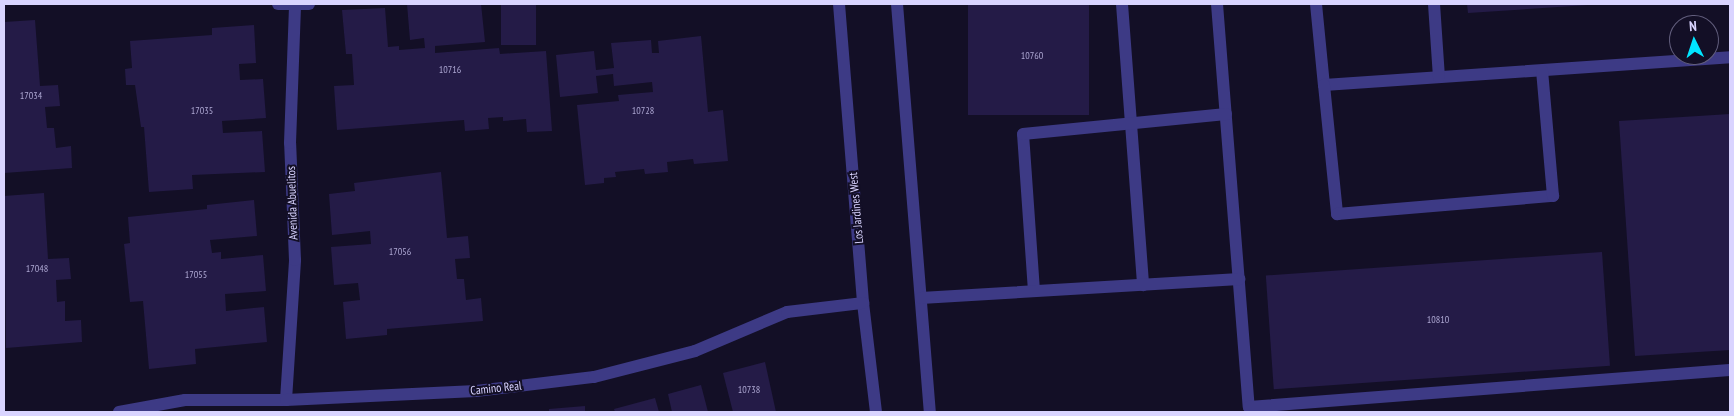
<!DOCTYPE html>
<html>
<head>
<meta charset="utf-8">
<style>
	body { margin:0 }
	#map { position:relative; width:1734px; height:416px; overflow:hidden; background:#130f26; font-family:"PT Sans Narrow",sans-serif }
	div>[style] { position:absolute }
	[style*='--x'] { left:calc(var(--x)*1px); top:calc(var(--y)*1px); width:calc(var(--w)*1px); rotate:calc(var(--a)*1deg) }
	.building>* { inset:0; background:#241b47; transform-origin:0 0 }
	.minor>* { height:12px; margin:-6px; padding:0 6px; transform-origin:6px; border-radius:6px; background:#3d3a85 }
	span { translate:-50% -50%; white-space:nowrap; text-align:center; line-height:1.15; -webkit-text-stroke:4px #130f26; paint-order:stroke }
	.number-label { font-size:10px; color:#aca6d1 }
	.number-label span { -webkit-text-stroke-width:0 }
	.street-label { font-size:12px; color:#d9d4ff }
	.frame { position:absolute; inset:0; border:5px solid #d9d4ff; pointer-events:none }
	.north { position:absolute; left:1669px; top:15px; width:50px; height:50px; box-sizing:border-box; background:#130f26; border:1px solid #625e7d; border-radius:50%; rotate:356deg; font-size:14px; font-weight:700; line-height:20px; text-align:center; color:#d9d4ff }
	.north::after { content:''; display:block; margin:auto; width:18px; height:22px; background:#00e5ff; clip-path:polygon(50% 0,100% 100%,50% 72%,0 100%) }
</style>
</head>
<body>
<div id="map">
	<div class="building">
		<i style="clip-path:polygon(407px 4px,481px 4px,485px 42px,435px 46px,435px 53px,499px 48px,500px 54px,546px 51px,552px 131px,527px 132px,526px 119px,503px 121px,503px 117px,488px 118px,489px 129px,465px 131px,464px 120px,337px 130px,334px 86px,354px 85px,352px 54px,346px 54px,342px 10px,385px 8px,388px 47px,399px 46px,399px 50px,425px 48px,424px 38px,410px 40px)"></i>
		<i style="left:501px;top:4px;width:35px;height:41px"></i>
		<i style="left:968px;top:4px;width:121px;height:111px"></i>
		<i style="clip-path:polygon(1467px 4px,1588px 4px,1588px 5px,1468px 13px)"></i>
		<i style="clip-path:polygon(35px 20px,40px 86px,58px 85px,60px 106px,45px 107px,47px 128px,54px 128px,56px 148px,71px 146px,72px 168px,4px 173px,4px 22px)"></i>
		<i style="clip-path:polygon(254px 25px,256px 63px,239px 64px,240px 80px,263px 79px,266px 118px,222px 121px,223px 133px,262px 131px,265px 172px,192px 175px,193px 189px,149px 192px,144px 127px,141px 127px,135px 85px,126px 85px,125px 69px,132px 68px,130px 41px,212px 35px,212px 28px)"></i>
		<i style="clip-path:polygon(701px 36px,708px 112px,723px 110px,728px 161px,694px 164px,693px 159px,667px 162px,668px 172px,645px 174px,644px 169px,615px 172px,616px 177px,604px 178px,604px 183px,585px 185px,577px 105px,619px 101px,618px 95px,653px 92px,652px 82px,614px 86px,613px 74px,596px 76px,598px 93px,560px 97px,556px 55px,594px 51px,596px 70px,614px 68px,611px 43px,651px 40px,652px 53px,659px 53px,658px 41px)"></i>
		<i style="clip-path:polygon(1730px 114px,1730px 350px,1635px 356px,1619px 121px)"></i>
		<i style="clip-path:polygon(441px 172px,447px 238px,468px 236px,470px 258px,455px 259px,457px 279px,464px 279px,466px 300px,481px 298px,483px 321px,387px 329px,387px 335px,346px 339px,343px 302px,360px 300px,358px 283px,334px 285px,331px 247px,371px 244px,370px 231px,332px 235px,329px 194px,355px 191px,354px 183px)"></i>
		<i style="clip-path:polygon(44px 193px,48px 259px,69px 258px,71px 279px,56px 280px,57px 302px,65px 301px,65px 321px,81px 320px,82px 342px,6px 348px,4px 196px)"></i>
		<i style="clip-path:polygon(254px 200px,257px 236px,210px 240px,212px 253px,221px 252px,221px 259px,263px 255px,266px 291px,225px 294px,226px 311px,264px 307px,267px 342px,195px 349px,196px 364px,149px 369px,143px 301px,130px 302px,124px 244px,130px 243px,128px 217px,207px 209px,207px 205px)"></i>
		<i style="left:1602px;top:252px;width:114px;height:337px;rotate:86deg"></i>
		<i style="clip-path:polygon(765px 362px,776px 412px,733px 412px,723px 373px)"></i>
		<i style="clip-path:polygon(701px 385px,708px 412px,672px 412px,668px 394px)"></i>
		<i style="clip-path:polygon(655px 398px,659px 412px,615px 412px,614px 409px)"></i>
		<i style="clip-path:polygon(585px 406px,585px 412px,549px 412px,549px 409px)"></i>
	</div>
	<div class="minor">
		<i style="--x:278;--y:4;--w:31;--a:0"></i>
		<i style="--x:839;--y:4;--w:300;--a:85.4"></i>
		<i style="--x:863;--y:303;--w:110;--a:83.2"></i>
		<i style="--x:897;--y:4;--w:409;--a:85.4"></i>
		<i style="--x:1122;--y:4;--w:282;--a:85.7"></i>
		<i style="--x:1217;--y:4;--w:404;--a:85.5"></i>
		<i style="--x:1249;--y:407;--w:482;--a:-4.4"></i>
		<i style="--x:1316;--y:4;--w:81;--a:84.4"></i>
		<i style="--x:1324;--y:85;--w:407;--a:-3.9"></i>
		<i style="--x:1434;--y:4;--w:73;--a:86.1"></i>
		<i style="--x:1324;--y:85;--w:130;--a:84.2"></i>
		<i style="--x:1337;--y:214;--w:217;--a:-4.8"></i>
		<i style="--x:1553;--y:196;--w:126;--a:-95"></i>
		<i style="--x:1034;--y:291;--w:157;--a:-94"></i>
		<i style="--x:1023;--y:134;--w:204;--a:-5.6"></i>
		<i style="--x:921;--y:298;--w:319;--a:-3.4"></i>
		<i style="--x:286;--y:400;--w:140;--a:-86.3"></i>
		<i style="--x:295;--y:260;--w:117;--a:-92.4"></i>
		<i style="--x:290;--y:143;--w:138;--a:-87.9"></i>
		<i style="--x:119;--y:412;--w:67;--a:-10.3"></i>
		<i style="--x:185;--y:400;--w:101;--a:0"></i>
		<i style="--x:286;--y:400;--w:190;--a:-2.7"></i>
		<i style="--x:476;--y:391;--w:119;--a:-6.8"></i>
		<i style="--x:594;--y:377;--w:104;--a:-14.4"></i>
		<i style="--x:695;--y:351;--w:100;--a:-23"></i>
		<i style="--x:787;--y:312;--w:77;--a:-6.8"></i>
	</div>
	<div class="number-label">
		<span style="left:1032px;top:56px">10760</span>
		<span style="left:450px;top:70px">10716</span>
		<span style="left:31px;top:96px">17034</span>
		<span style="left:202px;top:111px">17035</span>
		<span style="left:643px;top:111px">10728</span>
		<span style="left:400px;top:252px">17056</span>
		<span style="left:37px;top:269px">17048</span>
		<span style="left:196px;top:275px">17055</span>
		<span style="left:1438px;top:320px">10810</span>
		<span style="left:749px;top:390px">10738</span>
	</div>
	<div class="street-label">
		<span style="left:292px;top:203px;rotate:-92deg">Avenida Abuelitos</span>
		<span style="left:856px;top:208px;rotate:-95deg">Los Jardines West</span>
		<span style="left:496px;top:388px;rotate:-6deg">Camino Real</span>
	</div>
	<div class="frame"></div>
	<div class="north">N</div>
</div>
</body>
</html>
